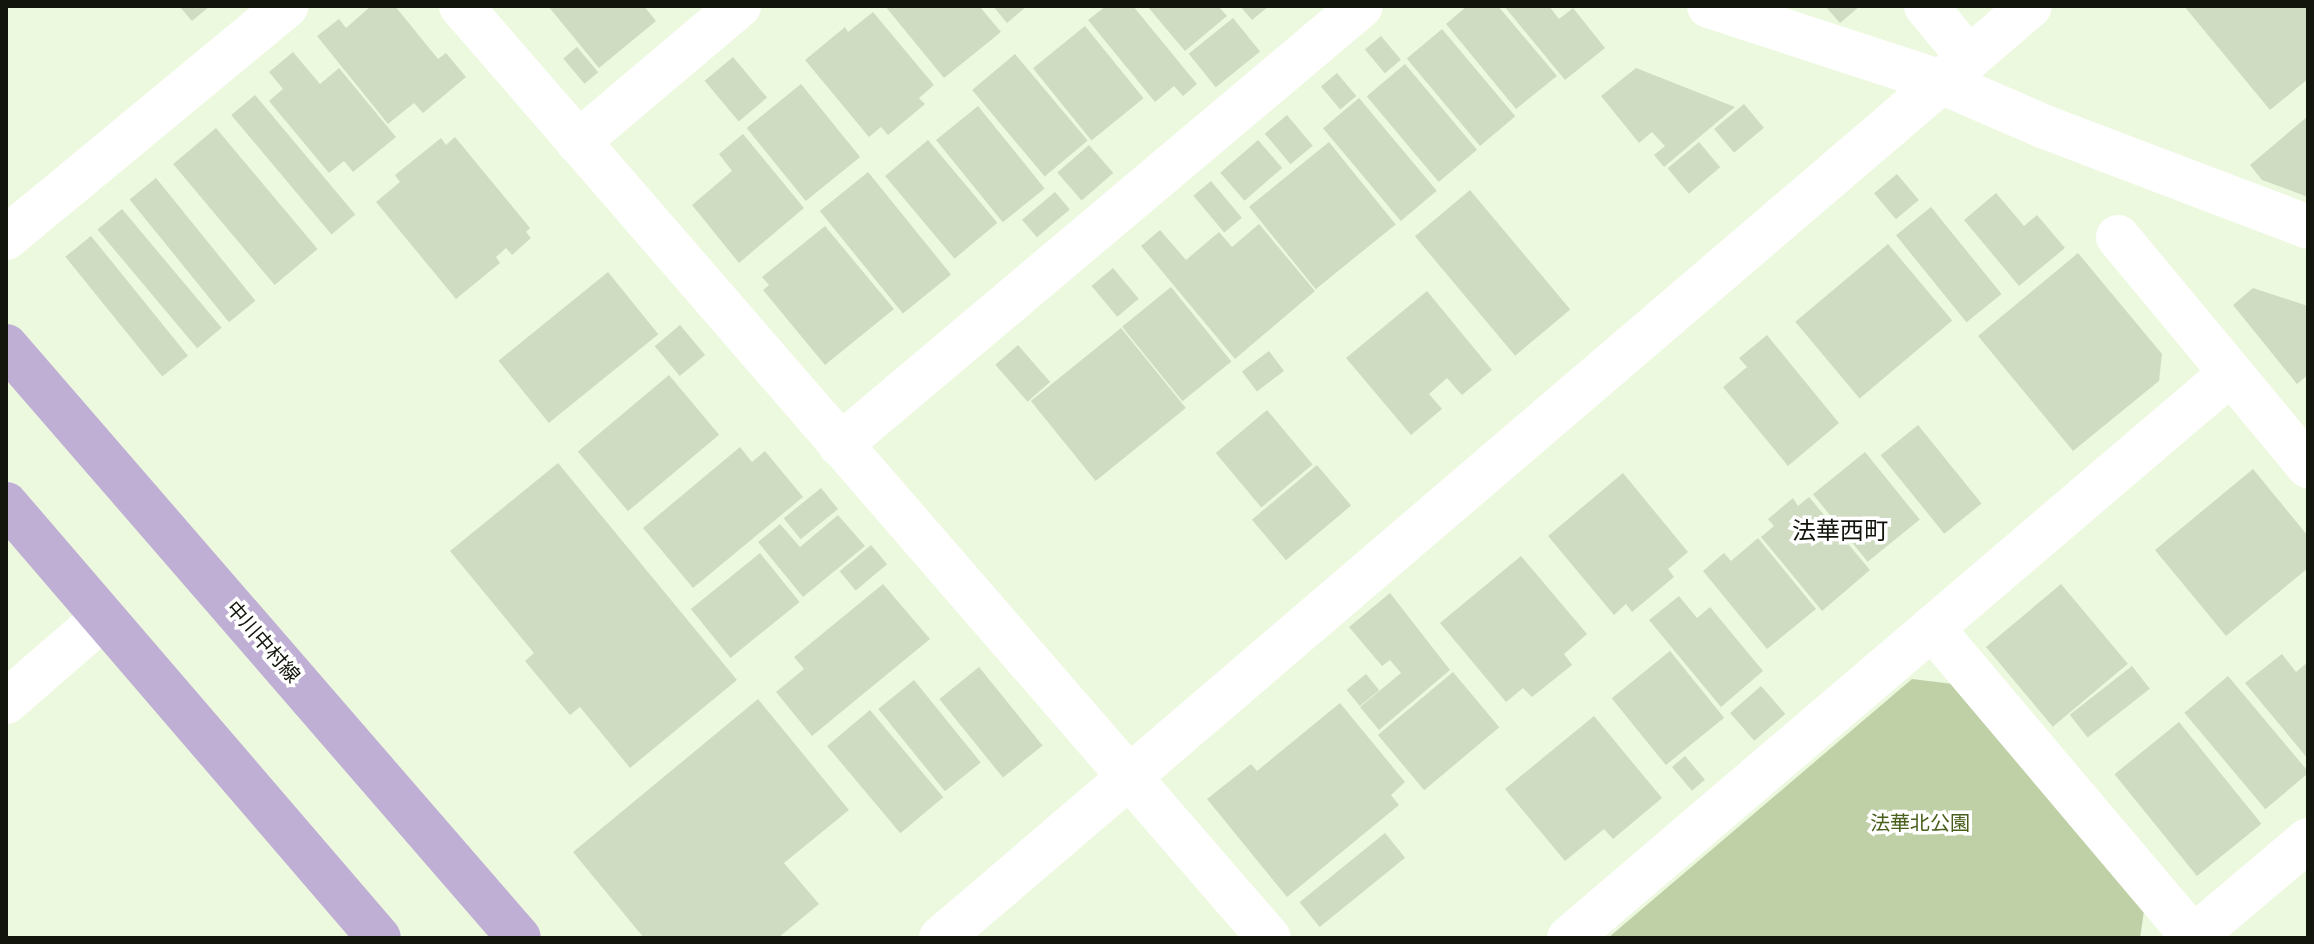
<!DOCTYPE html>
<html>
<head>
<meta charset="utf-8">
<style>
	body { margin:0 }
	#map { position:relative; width:2314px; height:944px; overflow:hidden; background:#edf9de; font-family:"Nunito Sans","Noto Sans JP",sans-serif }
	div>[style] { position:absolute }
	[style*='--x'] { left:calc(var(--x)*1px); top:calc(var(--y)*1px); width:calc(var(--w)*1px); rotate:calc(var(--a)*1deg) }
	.green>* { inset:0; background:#bfd0a7 }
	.building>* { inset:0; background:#d0dcc1; transform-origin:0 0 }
	.minor>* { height:44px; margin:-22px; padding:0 22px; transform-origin:22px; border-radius:22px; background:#fff }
	.major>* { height:44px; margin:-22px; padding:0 22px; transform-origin:22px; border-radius:22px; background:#bfafd4 }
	span { translate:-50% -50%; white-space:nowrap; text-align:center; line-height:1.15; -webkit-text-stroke:7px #fff; paint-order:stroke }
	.street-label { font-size:20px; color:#11150c }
	.park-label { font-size:20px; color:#485f1a }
	.quarter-label { font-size:24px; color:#11150c }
	.frame { position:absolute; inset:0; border:8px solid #11150c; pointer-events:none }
</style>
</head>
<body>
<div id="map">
	<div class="green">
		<i style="clip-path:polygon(1912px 679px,1953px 684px,2144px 911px,2140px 938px,1608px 938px)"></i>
	</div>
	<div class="building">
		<i style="clip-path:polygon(179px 6px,210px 6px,192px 21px)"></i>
		<i style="clip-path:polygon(371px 6px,395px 6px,438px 59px,446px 53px,466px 77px,423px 113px,414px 103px,388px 124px,317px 36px,339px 19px,346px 28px)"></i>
		<i style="clip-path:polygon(548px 6px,644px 6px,656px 21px,599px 68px)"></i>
		<i style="clip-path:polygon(885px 6px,979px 6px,1001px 32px,944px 78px)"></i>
		<i style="clip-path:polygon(993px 6px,1027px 6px,1007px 23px)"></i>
		<i style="clip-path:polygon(1106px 6px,1133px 6px,1197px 84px,1183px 96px,1174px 86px,1155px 102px,1088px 20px)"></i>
		<i style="clip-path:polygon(1147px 6px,1218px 6px,1227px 16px,1185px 51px)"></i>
		<i style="clip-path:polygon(1240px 6px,1269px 6px,1252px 20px)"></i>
		<i style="clip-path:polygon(1467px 6px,1498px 6px,1557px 76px,1516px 109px,1446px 24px)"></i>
		<i style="clip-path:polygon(1504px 6px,1549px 6px,1559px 19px,1573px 8px,1605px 48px,1565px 80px)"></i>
		<i style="clip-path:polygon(1825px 6px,1860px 6px,1840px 23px)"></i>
		<i style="clip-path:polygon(2184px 6px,2308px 6px,2308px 79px,2270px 110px)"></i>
		<i style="clip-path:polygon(873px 12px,934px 85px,919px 98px,925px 104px,888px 135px,881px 127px,869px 137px,805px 60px,845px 27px,848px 32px)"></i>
		<i style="left:1233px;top:18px;width:43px;height:57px;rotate:51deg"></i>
		<i style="left:1085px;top:26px;width:93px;height:67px;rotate:51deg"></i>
		<i style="left:1442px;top:29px;width:114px;height:46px;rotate:50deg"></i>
		<i style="left:1381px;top:36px;width:31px;height:21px;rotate:50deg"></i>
		<i style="left:577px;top:47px;width:33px;height:18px;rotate:50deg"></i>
		<i style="clip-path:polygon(293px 52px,320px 84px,339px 68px,396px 137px,353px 172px,344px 161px,329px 173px,269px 101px,283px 89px,269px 72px)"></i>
		<i style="left:1015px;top:54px;width:113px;height:56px;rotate:50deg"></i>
		<i style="left:733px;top:57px;width:53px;height:37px;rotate:50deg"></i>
		<i style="left:1405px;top:64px;width:112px;height:50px;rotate:50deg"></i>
		<i style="clip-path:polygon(1636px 68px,1735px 107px,1664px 167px,1654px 155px,1665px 146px,1652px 132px,1639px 143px,1601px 96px)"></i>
		<i style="left:1337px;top:73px;width:30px;height:21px;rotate:50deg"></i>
		<i style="left:801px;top:84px;width:94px;height:70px;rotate:51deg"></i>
		<i style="left:255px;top:95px;width:156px;height:31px;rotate:50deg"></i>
		<i style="left:1359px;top:98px;width:121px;height:47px;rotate:50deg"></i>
		<i style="left:1744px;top:104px;width:31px;height:39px;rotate:50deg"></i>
		<i style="left:978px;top:106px;width:106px;height:54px;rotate:51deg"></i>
		<i style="left:1287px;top:115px;width:40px;height:29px;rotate:50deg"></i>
		<i style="clip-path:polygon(2308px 116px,2308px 197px,2262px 180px,2250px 165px)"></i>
		<i style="left:216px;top:128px;width:158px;height:56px;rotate:50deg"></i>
		<i style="clip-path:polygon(743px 134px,804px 208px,739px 263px,692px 205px,732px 171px,719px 154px)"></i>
		<i style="clip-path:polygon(455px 137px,530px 228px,526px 232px,531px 238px,512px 255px,506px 248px,496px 257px,500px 263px,456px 299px,376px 202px,400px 182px,395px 175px,441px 138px,446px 145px)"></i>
		<i style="left:928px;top:140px;width:108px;height:56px;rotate:50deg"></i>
		<i style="left:1258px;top:140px;width:37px;height:50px;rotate:49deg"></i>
		<i style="left:1329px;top:142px;width:106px;height:103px;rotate:51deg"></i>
		<i style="left:1699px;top:142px;width:33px;height:41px;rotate:50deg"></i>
		<i style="left:1089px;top:145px;width:37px;height:42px;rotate:49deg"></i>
		<i style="left:868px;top:172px;width:132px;height:62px;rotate:51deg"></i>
		<i style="left:1897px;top:174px;width:34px;height:30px;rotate:50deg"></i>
		<i style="left:156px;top:178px;width:158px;height:34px;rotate:51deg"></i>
		<i style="left:1211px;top:181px;width:48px;height:23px;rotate:50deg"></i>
		<i style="left:1470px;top:190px;width:156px;height:72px;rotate:50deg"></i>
		<i style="left:1055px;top:192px;width:23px;height:43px;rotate:50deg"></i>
		<i style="clip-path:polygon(1996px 193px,2024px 226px,2037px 215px,2065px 248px,2019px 286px,1964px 220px)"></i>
		<i style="left:1931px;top:207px;width:112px;height:45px;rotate:51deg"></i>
		<i style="left:122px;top:209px;width:155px;height:32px;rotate:50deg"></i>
		<i style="clip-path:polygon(1259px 224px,1315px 291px,1235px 359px,1141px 246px,1160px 230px,1186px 260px,1219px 232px,1232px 247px)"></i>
		<i style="clip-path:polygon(825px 226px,894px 309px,825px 365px,763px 290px,769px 285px,762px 277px)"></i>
		<i style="left:91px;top:236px;width:154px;height:33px;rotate:51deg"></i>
		<i style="left:1888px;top:244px;width:100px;height:121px;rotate:50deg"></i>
		<i style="clip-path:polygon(2078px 253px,2162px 354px,2159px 381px,2073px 451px,1978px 336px)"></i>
		<i style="left:1113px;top:268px;width:40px;height:28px;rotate:50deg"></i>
		<i style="left:608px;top:272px;width:80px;height:141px;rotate:51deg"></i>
		<i style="left:1171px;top:287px;width:96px;height:63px;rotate:51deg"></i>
		<i style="clip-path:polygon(2253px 288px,2308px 306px,2308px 375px,2297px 384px,2233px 305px)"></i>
		<i style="clip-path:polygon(1427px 291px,1492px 370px,1462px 395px,1447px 378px,1429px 394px,1442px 409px,1411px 435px,1346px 358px)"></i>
		<i style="left:680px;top:325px;width:39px;height:33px;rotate:50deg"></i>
		<i style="left:1121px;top:328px;width:103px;height:116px;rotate:51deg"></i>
		<i style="clip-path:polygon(1767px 335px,1839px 423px,1788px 466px,1723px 387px,1747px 367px,1739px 358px)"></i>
		<i style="left:1018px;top:345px;width:49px;height:30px;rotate:49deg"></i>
		<i style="left:1269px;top:351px;width:25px;height:34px;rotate:53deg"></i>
		<i style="left:669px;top:375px;width:78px;height:119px;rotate:50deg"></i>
		<i style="left:1267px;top:410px;width:71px;height:67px;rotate:50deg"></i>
		<i style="left:1918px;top:425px;width:101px;height:48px;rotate:51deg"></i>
		<i style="clip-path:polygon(740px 447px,752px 462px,765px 451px,803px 497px,693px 588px,643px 528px)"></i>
		<i style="left:1865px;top:452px;width:87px;height:67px;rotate:51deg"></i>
		<i style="clip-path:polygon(558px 463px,737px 680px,630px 768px,580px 707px,570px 715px,525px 661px,534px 653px,450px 551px)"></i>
		<i style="left:1317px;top:465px;width:53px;height:85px;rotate:50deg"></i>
		<i style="clip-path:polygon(2253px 469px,2308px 536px,2308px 568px,2226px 636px,2155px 550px)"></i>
		<i style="clip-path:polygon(1623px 473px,1688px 552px,1668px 569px,1674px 577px,1632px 612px,1626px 604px,1614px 615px,1548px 536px)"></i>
		<i style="left:821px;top:488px;width:27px;height:48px;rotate:51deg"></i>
		<i style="clip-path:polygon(1809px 497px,1870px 570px,1822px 611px,1761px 537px,1774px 526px,1768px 519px,1793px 498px,1798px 506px)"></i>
		<i style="clip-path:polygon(838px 515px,865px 546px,803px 597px,758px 542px,780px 524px,800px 547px)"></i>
		<i style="clip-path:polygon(1758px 538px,1816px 609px,1767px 649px,1703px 571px,1724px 553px,1731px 561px)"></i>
		<i style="left:871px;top:545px;width:25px;height:41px;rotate:50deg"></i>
		<i style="left:760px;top:553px;width:63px;height:89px;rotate:51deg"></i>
		<i style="clip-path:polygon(1521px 556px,1587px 634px,1564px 654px,1572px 665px,1532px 697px,1523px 688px,1506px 702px,1440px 623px)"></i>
		<i style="clip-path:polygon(883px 584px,930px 639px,812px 736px,776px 692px,804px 669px,794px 657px)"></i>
		<i style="left:2061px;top:584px;width:104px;height:98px;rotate:50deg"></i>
		<i style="clip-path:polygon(1390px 593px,1450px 670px,1379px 730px,1360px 707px,1401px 673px,1390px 660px,1382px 666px,1349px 627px)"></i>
		<i style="clip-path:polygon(1679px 596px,1697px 618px,1710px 607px,1763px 671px,1721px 707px,1649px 620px)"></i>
		<i style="left:1670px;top:651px;width:86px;height:75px;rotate:51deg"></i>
		<i style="clip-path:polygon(2282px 654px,2296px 672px,2308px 662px,2308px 759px,2245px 683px)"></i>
		<i style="left:2132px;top:666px;width:29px;height:79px;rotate:52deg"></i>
		<i style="left:979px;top:667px;width:101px;height:51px;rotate:51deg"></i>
		<i style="left:1453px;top:672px;width:72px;height:98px;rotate:50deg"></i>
		<i style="left:1366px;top:674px;width:21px;height:25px;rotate:51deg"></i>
		<i style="left:2228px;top:676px;width:126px;height:57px;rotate:50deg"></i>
		<i style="left:914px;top:680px;width:106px;height:46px;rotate:51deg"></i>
		<i style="left:1761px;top:686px;width:37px;height:41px;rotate:49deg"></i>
		<i style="clip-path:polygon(758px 699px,849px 810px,784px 863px,819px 904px,778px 938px,644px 938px,573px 852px)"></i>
		<i style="clip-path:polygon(1340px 703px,1405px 782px,1391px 795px,1399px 805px,1287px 897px,1207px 799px,1251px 764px,1257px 771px)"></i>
		<i style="left:870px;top:710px;width:114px;height:56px;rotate:50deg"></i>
		<i style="clip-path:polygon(1594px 716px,1662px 798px,1613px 839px,1604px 829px,1565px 861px,1505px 789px)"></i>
		<i style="left:2179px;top:722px;width:131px;height:83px;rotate:51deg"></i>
		<i style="left:1685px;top:756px;width:31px;height:17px;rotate:50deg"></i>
		<i style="left:1385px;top:833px;width:32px;height:110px;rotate:51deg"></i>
	</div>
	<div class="minor">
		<i style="--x:461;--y:6;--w:1233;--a:49.08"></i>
		<i style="--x:1709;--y:6;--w:242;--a:18.1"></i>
		<i style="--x:1939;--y:81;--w:116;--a:23.5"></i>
		<i style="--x:2045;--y:127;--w:281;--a:20.8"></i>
		<i style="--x:1926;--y:6;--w:66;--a:50.5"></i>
		<i style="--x:578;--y:142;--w:211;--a:-40.2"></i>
		<i style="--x:2118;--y:237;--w:298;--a:50.3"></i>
		<i style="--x:6;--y:238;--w:364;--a:-39.6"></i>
		<i style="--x:840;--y:445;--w:681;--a:-40.12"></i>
		<i style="--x:1932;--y:628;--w:404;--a:49.8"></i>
		<i style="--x:6;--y:702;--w:128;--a:-40.9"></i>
		<i style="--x:941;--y:938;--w:1433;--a:-40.56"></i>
		<i style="--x:1569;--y:938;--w:870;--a:-40.48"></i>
		<i style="--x:2192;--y:938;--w:152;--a:-40.2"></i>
	</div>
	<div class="major">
		<i style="--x:6;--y:346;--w:783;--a:49.09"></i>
		<i style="--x:6;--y:504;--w:572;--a:49.32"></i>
	</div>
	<div class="street-label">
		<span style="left:263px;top:642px;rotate:49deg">中川中村線</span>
	</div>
	<div class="park-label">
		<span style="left:1920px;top:823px">法華北公園</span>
	</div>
	<div class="quarter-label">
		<span style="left:1840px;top:532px">法華西町</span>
	</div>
	<div class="frame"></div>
</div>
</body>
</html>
